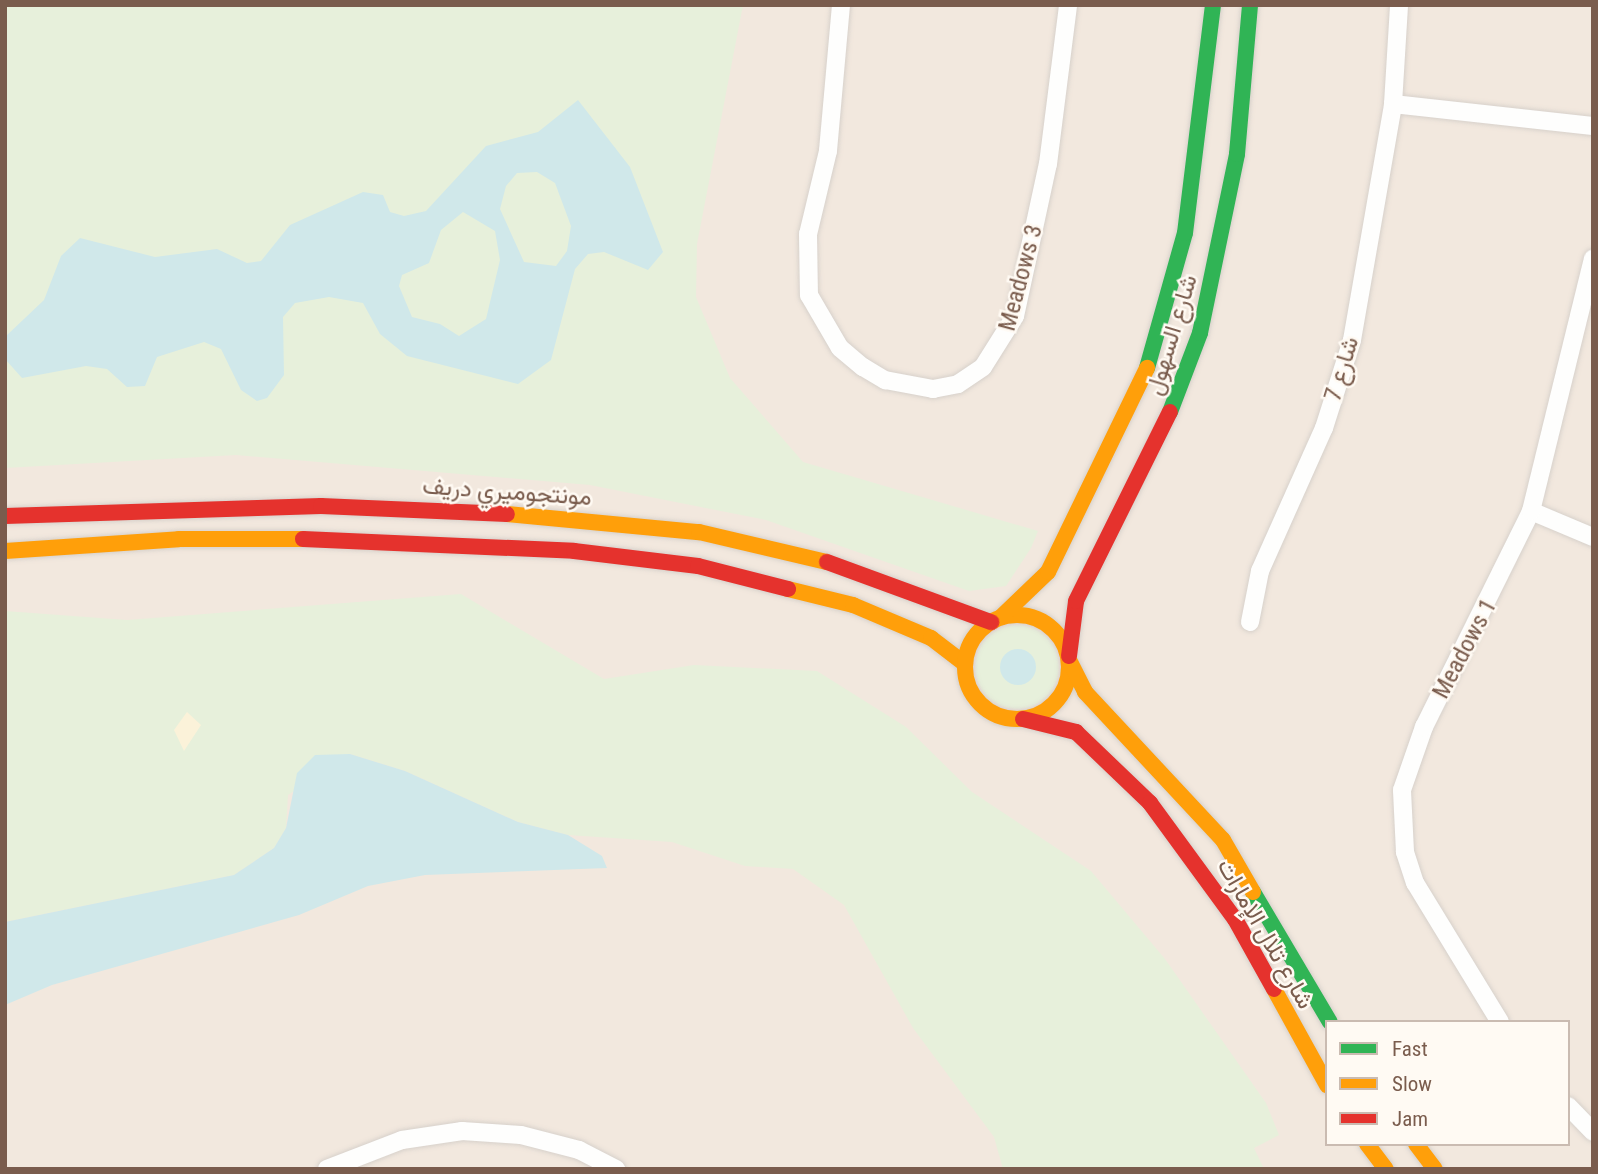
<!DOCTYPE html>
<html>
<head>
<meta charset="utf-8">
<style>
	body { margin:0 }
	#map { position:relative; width:1598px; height:1174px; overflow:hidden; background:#f9f5f0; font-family:"Roboto Condensed",Vazirmatn,sans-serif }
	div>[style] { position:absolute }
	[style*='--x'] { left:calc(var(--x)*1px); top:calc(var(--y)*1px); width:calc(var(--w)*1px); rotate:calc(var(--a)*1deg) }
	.residential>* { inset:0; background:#f2e8de }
	.green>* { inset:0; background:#e7f0db }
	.round { border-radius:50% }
	.sand>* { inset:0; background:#fbf2d9 }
	.water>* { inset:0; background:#d0e8ea }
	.roads { filter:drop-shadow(0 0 2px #d7d1cb) drop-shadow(0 0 2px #d7d1cb) }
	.street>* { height:18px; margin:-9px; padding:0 9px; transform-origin:9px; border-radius:9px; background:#fefefd }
	.fast>* { height:16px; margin:-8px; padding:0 8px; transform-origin:8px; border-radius:8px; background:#30b455 }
	.slow>* { height:16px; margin:-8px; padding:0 8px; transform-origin:8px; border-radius:8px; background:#ff9f0a }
	.slow>.ring { margin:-8px; padding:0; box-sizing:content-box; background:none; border:16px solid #ff9f0a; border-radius:50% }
	.jam>* { height:16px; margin:-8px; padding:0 8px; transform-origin:8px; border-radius:8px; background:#e5322d }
	span { translate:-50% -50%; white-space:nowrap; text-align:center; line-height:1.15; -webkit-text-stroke:5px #fffaf3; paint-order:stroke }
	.street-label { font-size:24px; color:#7a5c4d }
	.frame { position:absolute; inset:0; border:7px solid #7a5c4d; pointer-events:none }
	.legend { position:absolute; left:1325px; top:1020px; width:245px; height:126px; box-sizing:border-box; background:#fffaf3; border:2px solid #cabbb1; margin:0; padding:9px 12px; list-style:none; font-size:21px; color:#7a5c4d }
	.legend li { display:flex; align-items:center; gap:14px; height:35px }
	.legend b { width:35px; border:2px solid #cabbb1 }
</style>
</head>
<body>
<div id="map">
	<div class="residential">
		<i style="clip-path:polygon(evenodd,5px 5px,1593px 5px,1593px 1169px,5px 1169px,5px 5px,1327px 1022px,1568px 1022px,1568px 1144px,1327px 1144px,1327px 1022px)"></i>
	</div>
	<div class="green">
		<i style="clip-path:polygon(5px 5px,743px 5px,697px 244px,696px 297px,730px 378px,803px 462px,1038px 531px,1031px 548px,1006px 586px,969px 591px,766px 520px,590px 485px,236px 455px,5px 468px)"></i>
		<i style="clip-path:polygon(461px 594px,604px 679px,694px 665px,817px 671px,906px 727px,972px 792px,1091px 871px,1165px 959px,1266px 1103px,1279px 1135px,1254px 1148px,1264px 1169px,1003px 1169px,994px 1137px,913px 1028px,844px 905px,793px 869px,745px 866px,672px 842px,568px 835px,518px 822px,405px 771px,350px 754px,288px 795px,286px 828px,274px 848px,234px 875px,5px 922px,5px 611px,127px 620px)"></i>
		<i class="round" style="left:975px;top:625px;width:84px;height:84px"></i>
	</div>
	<div class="sand">
		<i style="clip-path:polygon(187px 712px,201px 725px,184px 751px,174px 730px)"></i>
	</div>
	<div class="water">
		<i style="clip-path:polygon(evenodd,578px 100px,630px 167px,663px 252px,648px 270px,604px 252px,588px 254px,575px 269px,551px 360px,518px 384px,407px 356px,380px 334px,363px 303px,329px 297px,295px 303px,283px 317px,284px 375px,267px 398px,257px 401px,241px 390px,221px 349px,204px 342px,157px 357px,145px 386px,127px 387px,107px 369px,86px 366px,22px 378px,5px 359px,5px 337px,44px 300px,61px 256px,80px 238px,155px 257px,217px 249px,247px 263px,261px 261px,290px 225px,363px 192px,383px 195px,390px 212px,404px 216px,426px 211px,486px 146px,538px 132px,578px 100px,537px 172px,555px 183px,571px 226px,567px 251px,556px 266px,524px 262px,500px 209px,506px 186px,517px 173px,537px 172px,578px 100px,463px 212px,495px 231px,500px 260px,486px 319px,459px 336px,440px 324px,412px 317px,399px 286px,402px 275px,429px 263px,441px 230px,463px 212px)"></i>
		<i class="round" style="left:1000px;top:649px;width:36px;height:36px"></i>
		<i style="clip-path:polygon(350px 754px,405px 771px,518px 822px,568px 835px,602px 856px,607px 868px,425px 875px,368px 886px,299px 915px,52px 985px,5px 1005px,5px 922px,234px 875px,274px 848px,286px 828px,297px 773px,315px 755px)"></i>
	</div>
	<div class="roads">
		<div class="street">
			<i style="--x:841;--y:5;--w:147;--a:95.1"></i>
			<i style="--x:828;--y:151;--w:85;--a:103.5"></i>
			<i style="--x:808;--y:234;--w:61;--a:89.1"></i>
			<i style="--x:809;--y:295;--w:61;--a:59.7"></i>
			<i style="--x:840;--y:348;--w:30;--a:40"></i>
			<i style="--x:863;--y:367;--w:26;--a:31"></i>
			<i style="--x:885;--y:380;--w:49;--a:10.6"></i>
			<i style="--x:933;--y:389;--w:25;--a:-11"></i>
			<i style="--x:958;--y:384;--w:30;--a:-34"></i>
			<i style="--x:983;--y:367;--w:60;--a:-57.9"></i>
			<i style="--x:1015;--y:316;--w:156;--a:-77.8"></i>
			<i style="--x:1048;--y:164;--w:160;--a:-82.8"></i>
			<i style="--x:1393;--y:104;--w:201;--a:6.3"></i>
			<i style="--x:1531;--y:511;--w:67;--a:22.8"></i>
			<i style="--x:1250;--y:622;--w:52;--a:-78.9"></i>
			<i style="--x:1260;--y:571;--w:157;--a:-65.9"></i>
			<i style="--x:1324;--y:428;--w:92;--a:-72.3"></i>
			<i style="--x:1352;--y:340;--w:240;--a:-80.1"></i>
			<i style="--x:1393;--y:104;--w:99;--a:-86.5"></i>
			<i style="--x:1500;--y:1022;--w:163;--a:-121.4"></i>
			<i style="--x:1415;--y:883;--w:33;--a:-108"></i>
			<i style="--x:1405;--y:852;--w:62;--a:-92.8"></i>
			<i style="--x:1402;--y:790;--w:67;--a:-70.8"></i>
			<i style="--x:1424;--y:727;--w:241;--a:-63.6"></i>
			<i style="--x:1531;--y:511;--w:260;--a:-76.2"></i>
			<i style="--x:1568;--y:1106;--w:36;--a:46"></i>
			<i style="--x:327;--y:1169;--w:80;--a:-21.1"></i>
			<i style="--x:402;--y:1140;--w:61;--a:-8.5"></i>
			<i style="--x:462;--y:1131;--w:59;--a:3.9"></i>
			<i style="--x:521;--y:1135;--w:60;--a:14.5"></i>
			<i style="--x:579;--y:1150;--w:42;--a:27.2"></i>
		</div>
		<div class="fast">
			<i style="--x:1147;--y:368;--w:140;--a:-74.3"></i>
			<i style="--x:1185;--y:233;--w:230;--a:-83"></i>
			<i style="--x:1170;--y:412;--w:85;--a:-69.2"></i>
			<i style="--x:1200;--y:333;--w:183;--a:-78.3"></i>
			<i style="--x:1237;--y:154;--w:150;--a:-85"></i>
			<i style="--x:1253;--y:892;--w:151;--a:59.4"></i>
		</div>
		<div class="slow">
			<i style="--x:507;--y:514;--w:193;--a:5.4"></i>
			<i style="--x:699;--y:532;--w:131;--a:13.2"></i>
			<i style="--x:5;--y:551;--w:174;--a:-3.9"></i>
			<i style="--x:179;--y:539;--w:124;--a:0"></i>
			<i style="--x:788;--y:589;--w:67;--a:13.8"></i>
			<i style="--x:853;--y:605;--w:85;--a:22.9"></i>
			<i style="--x:931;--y:638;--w:43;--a:37.4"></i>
			<i class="ring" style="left:965px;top:615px;width:88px;height:88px"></i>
			<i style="--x:1001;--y:617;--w:65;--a:-43.8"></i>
			<i style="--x:1048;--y:572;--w:227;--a:-64.1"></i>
			<i style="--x:1070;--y:662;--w:34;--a:63"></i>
			<i style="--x:1085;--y:692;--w:202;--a:47"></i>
			<i style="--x:1223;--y:840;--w:60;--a:60"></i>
			<i style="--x:1274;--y:989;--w:110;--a:61.1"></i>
			<i style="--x:1367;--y:1144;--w:31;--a:53"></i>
			<i style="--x:1416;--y:1144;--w:31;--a:53"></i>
		</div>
		<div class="jam">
			<i style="--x:5;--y:516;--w:316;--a:-1.8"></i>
			<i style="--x:321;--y:506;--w:186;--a:2.5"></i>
			<i style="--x:303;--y:539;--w:271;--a:2.5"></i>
			<i style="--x:574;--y:551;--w:125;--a:6.9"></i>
			<i style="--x:698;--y:566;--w:93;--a:14.3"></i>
			<i style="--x:827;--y:562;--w:175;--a:20.1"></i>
			<i style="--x:1069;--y:656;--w:55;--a:-82.7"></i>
			<i style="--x:1076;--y:601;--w:211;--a:-63.6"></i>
			<i style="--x:1023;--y:719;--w:55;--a:13.8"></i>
			<i style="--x:1076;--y:732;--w:103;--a:43.8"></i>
			<i style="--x:1150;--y:803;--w:144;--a:53.8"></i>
			<i style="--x:1235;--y:919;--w:80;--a:60.9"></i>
		</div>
	</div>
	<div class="street-label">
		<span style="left:1021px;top:278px;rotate:-75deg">Meadows 3</span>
		<span style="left:1172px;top:335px;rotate:-73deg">شارع السهول</span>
		<span style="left:1342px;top:369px;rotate:-73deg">شارع 7</span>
		<span style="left:507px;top:492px;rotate:4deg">مونتجوميري دريف</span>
		<span style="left:1465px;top:649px;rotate:-62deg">Meadows 1</span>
		<span style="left:1265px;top:934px;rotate:60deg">شارع تلال الإمارات</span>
	</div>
	<div class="frame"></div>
	<ul class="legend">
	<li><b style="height:9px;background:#30b455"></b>Fast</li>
	<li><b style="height:9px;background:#ff9f0a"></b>Slow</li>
	<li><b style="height:9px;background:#e5322d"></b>Jam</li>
	</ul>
</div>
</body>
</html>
